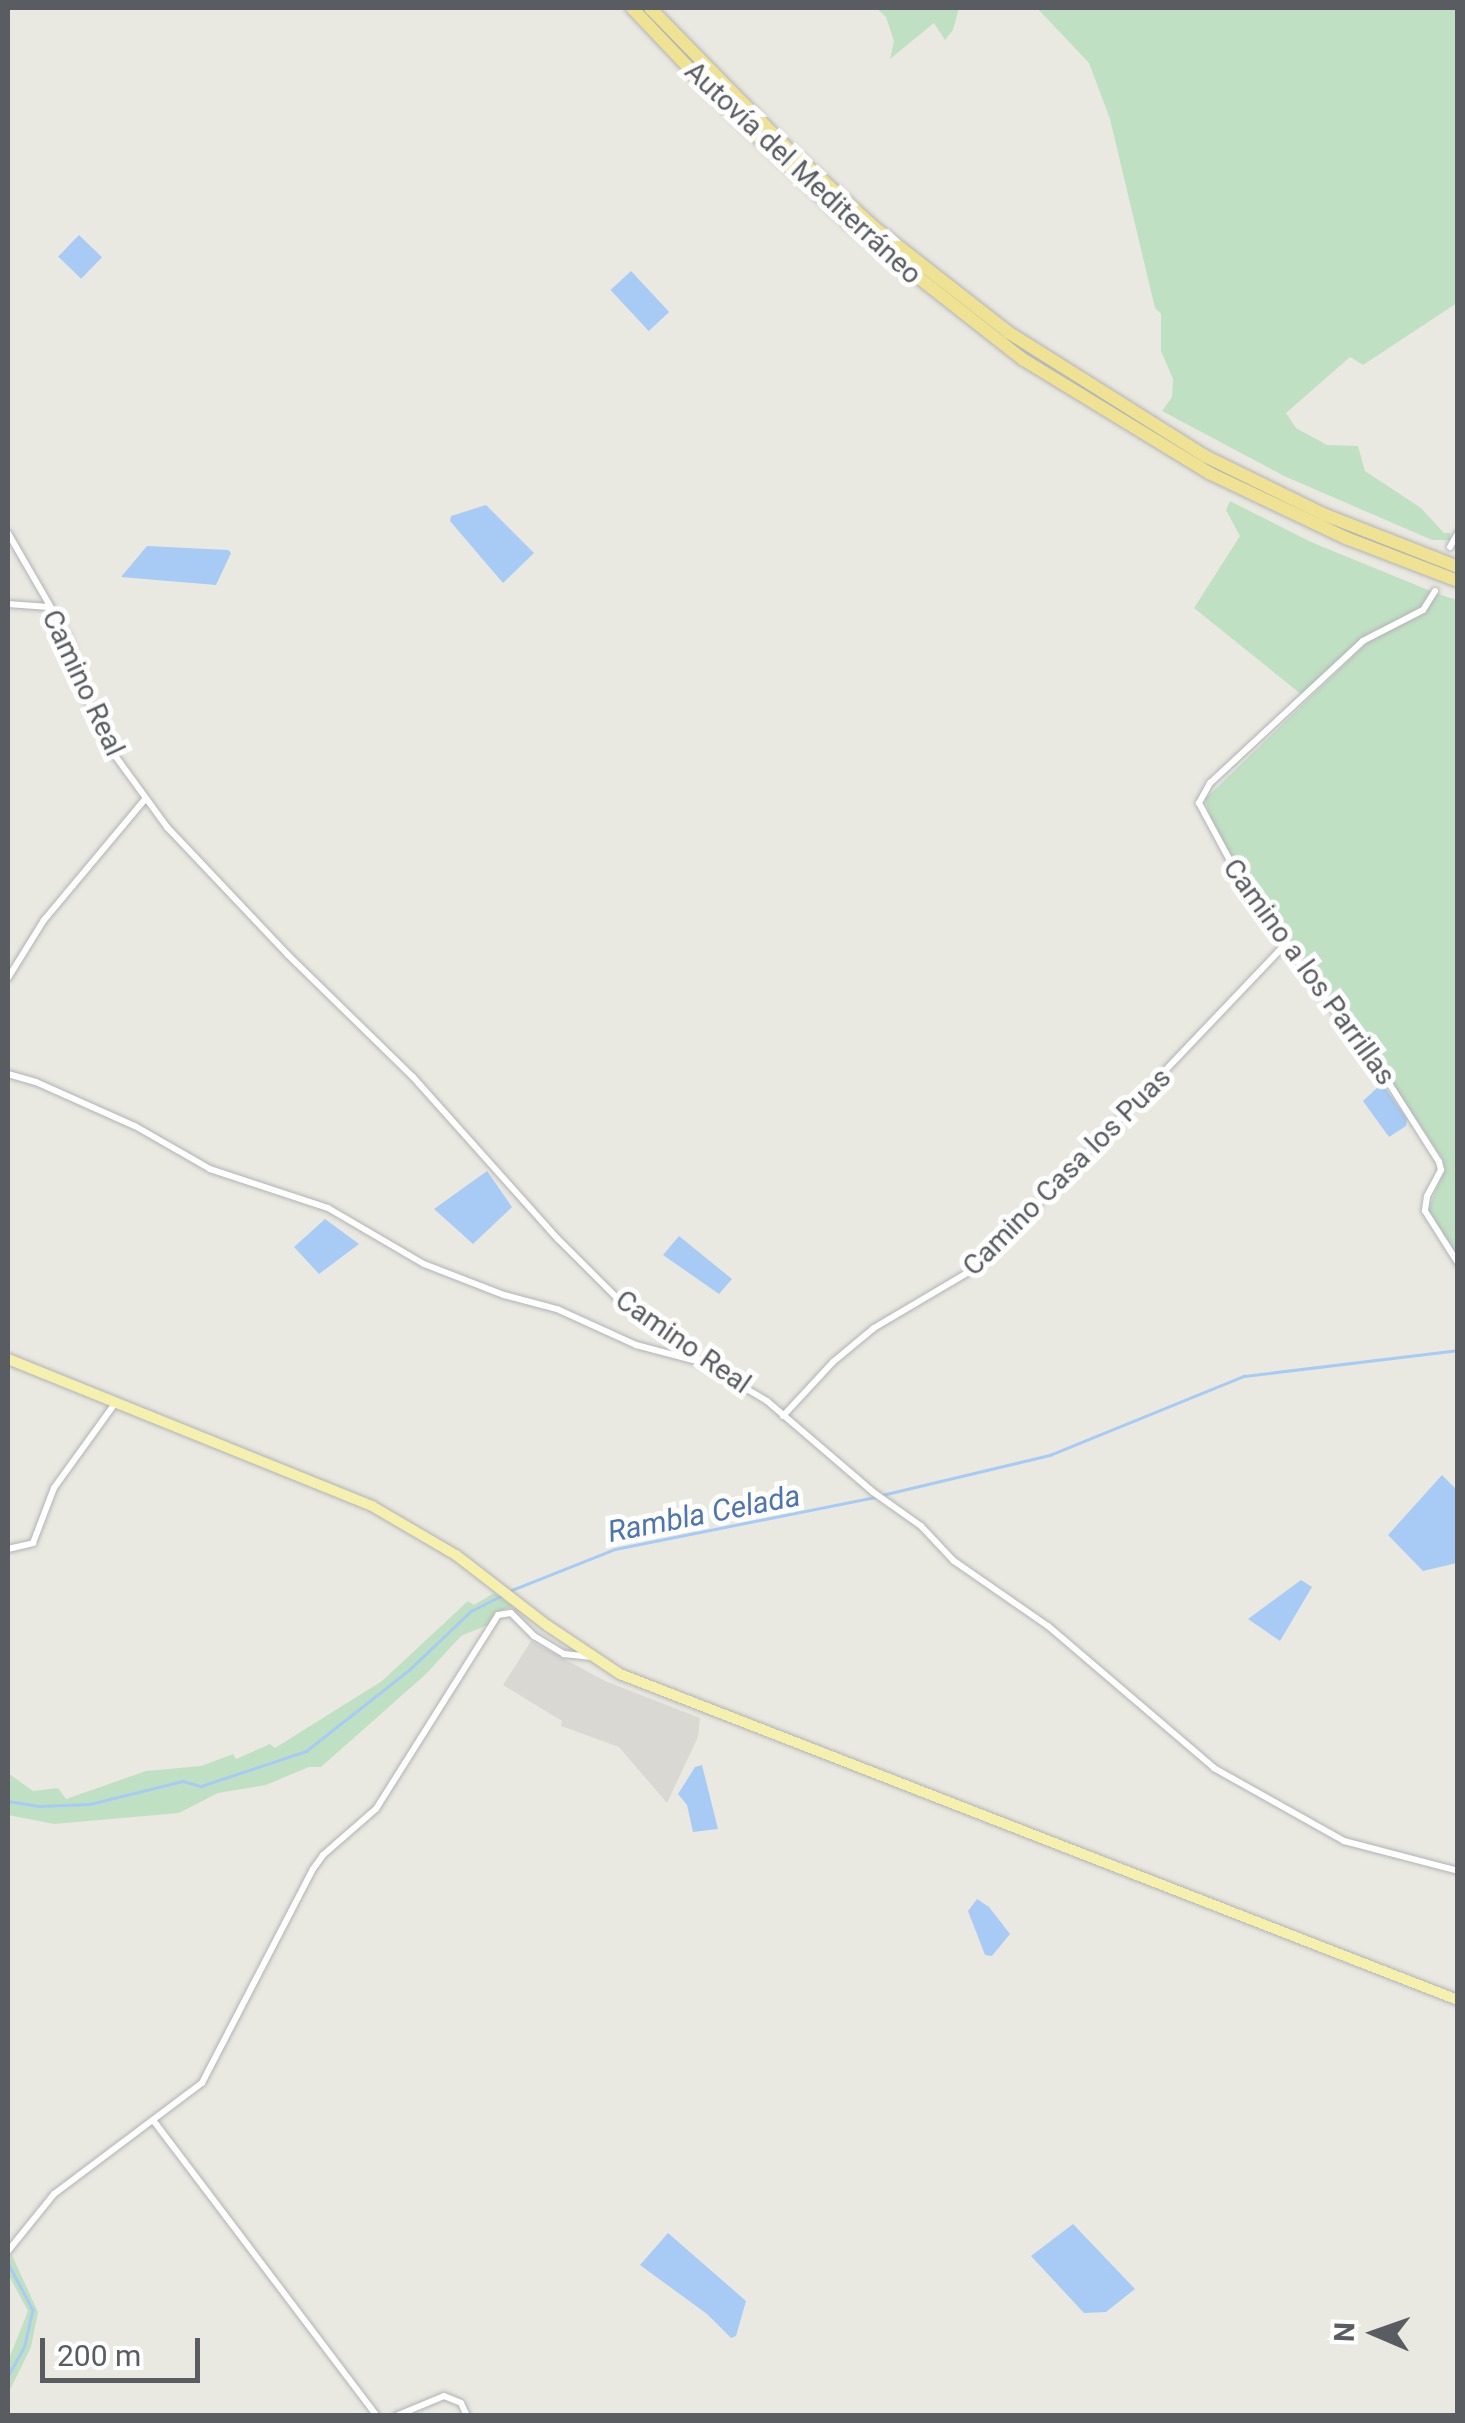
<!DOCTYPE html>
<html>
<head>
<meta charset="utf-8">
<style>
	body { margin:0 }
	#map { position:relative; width:1465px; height:2423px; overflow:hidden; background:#eae9e1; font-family:Roboto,sans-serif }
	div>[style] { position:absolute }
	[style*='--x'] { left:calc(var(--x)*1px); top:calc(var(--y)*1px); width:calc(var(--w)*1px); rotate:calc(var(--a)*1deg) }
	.industrial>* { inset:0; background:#d9d8d3 }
	.green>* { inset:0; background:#c0e0c3 }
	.water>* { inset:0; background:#a7cbf4; transform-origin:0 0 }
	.stream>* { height:2.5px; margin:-1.25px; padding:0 1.25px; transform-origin:1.25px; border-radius:1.25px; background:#a7cbf4 }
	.roads { filter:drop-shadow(0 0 2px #b1b3b7) drop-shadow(0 0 2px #b1b3b7) }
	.street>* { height:6px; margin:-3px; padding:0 3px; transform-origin:3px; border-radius:3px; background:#fff }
	.primary>* { height:10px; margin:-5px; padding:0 5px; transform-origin:5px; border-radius:5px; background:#f5f0ac }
	.highway>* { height:12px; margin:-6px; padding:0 6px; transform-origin:6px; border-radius:6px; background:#f0e293 }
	span { translate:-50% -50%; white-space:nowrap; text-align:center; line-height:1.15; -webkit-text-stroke:10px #fff; paint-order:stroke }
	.street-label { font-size:28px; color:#595c60 }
	.water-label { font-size:30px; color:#4e75b3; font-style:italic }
	.frame { position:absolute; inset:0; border:10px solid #595c60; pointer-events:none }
	.north { position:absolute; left:1325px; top:2283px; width:100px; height:100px; -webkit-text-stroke:8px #fff; paint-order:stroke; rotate:272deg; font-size:28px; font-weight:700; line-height:40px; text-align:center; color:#595c60 }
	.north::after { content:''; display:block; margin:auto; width:35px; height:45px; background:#595c60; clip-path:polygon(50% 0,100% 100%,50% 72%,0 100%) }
	.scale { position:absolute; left:40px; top:2338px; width:160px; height:45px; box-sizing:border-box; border:5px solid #595c60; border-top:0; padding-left:12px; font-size:30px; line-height:35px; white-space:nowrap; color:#595c60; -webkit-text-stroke:8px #fff; paint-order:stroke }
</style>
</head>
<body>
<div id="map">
	<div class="industrial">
		<i style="clip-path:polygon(531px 1641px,605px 1681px,700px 1718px,698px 1737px,667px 1803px,619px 1747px,561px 1726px,562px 1721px,503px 1685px)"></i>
	</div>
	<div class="green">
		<i style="clip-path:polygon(876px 8px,959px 8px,953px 30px,945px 40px,934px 23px,890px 59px,894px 41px,886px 17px)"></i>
		<i style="clip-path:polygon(1037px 8px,1457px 8px,1457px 303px,1363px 365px,1350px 357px,1286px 413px,1296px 428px,1327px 445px,1358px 446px,1365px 471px,1421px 508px,1444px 533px,1450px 533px,1450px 540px,1432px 540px,1284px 476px,1162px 411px,1172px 397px,1173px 379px,1161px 351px,1161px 314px,1155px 308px,1110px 119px,1089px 63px)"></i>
		<i style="clip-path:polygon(1230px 501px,1311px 542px,1433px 592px,1421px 610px,1373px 631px,1302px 695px,1194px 608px,1240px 536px,1226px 510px)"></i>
		<i style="clip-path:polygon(1438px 594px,1457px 600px,1457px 1259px,1428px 1209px,1445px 1169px,1442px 1158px,1362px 1038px,1245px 881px,1213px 826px,1205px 799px,1375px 635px,1418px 617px)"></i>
		<i style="clip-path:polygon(494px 1593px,513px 1606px,497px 1612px,490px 1624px,461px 1636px,426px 1674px,321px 1767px,309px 1767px,266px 1785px,218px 1793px,179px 1813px,54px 1824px,8px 1815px,8px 1773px,33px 1791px,58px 1788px,66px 1799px,146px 1771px,201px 1766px,233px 1754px,236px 1759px,270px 1744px,275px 1748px,382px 1681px,468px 1601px,474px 1605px)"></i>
		<i style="clip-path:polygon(11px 2253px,38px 2312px,31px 2347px,8px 2394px,8px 2361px,28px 2311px,8px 2274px)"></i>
	</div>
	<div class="water">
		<i style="left:79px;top:235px;width:32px;height:30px;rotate:44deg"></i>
		<i style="left:631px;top:271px;width:56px;height:28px;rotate:47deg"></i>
		<i style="clip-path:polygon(486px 505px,534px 553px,503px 583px,450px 521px,451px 516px)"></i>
		<i style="clip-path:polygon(147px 546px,228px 550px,231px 553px,216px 585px,121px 577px)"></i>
		<i style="clip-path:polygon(1379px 1086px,1384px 1086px,1407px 1119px,1406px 1126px,1389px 1137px,1363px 1101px)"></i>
		<i style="clip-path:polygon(487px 1171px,512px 1207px,473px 1244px,434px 1209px)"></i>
		<i style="clip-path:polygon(325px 1219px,359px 1244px,319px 1274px,294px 1247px)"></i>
		<i style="clip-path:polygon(679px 1236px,732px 1279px,719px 1294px,663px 1255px)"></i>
		<i style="clip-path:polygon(1442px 1475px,1457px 1490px,1457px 1563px,1423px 1571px,1388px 1535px)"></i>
		<i style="clip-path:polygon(1301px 1580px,1312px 1587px,1280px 1641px,1248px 1619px)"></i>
		<i style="clip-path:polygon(702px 1765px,718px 1829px,693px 1832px,687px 1805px,678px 1794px,695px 1767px)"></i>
		<i style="clip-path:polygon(977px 1899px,989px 1907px,1010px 1934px,992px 1956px,985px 1955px,968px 1911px)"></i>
		<i style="clip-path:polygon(1073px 2224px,1135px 2289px,1106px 2312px,1084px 2313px,1031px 2256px)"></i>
		<i style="clip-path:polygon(668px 2233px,746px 2301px,736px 2336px,731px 2338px,707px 2314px,640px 2265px)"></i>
	</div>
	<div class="stream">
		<i style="--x:882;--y:1495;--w:173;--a:-13.4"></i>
		<i style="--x:1050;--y:1455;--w:209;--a:-22.2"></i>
		<i style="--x:1244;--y:1376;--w:216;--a:-6.9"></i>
		<i style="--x:507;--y:1592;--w:116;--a:-21.7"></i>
		<i style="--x:615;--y:1549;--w:265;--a:-11.3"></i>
		<i style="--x:8;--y:1801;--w:31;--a:9"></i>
		<i style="--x:39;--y:1806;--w:51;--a:-2.2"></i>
		<i style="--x:90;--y:1804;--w:96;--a:-13.9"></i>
		<i style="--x:183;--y:1781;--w:19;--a:16"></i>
		<i style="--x:201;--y:1786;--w:111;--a:-18.4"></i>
		<i style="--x:306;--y:1751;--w:131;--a:-38.2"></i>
		<i style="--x:409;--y:1670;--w:86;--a:-43.6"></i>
		<i style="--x:471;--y:1611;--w:33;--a:-27"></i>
		<i style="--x:8;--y:2263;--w:53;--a:62"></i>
		<i style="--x:33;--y:2310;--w:37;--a:103"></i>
		<i style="--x:25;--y:2346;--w:35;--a:119"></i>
	</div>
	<div class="roads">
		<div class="street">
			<i style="--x:8;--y:533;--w:120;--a:60"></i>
			<i style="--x:68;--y:637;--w:79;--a:72.3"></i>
			<i style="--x:92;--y:712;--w:51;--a:61.9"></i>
			<i style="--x:116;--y:757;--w:87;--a:53.9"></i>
			<i style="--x:167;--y:827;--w:176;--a:46.6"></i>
			<i style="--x:288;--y:955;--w:175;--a:44.3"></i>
			<i style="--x:413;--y:1077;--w:217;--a:48.2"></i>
			<i style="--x:558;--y:1239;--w:100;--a:45"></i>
			<i style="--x:629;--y:1310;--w:91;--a:35.6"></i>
			<i style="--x:703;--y:1363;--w:74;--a:30.7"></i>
			<i style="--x:767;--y:1401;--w:140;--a:40.6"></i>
			<i style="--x:873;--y:1492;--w:59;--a:35.3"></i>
			<i style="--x:921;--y:1526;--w:48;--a:46.7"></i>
			<i style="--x:954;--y:1561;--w:114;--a:34.7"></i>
			<i style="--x:1048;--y:1626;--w:218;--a:40.5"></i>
			<i style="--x:1214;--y:1768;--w:149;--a:29.3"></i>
			<i style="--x:1344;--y:1841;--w:118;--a:14.7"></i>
			<i style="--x:1450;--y:547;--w:16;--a:-60"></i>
			<i style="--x:1435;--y:591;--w:22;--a:122"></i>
			<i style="--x:1423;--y:610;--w:68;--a:152.7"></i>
			<i style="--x:1363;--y:641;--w:209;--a:137.1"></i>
			<i style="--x:1210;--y:783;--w:23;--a:119"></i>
			<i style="--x:1199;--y:803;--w:106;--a:61.7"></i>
			<i style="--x:1249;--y:896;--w:230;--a:53.1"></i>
			<i style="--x:1387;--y:1080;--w:97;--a:57.6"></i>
			<i style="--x:1439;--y:1162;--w:8;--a:76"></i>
			<i style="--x:1441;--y:1170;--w:30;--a:118"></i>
			<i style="--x:1427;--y:1196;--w:15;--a:98"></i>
			<i style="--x:1425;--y:1211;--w:62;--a:57.6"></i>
			<i style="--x:8;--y:604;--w:41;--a:4.2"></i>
			<i style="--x:8;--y:978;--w:68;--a:-58.2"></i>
			<i style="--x:44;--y:920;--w:158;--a:-50.1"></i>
			<i style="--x:8;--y:1074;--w:29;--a:16"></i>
			<i style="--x:36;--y:1082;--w:108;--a:24"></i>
			<i style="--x:135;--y:1126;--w:86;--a:29.8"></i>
			<i style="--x:210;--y:1169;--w:124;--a:18.3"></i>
			<i style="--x:328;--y:1208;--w:111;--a:30.3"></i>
			<i style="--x:424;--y:1264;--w:86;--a:21.2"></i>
			<i style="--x:504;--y:1295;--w:55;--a:14.8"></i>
			<i style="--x:557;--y:1309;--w:87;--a:24.5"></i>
			<i style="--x:636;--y:1345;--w:66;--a:14.9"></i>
			<i style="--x:783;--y:1416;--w:74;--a:-47.2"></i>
			<i style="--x:833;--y:1362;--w:53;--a:-39.7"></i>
			<i style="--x:874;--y:1328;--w:122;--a:-30.6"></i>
			<i style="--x:979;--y:1266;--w:446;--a:-46.4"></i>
			<i style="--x:8;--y:1549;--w:26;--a:-13"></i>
			<i style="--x:33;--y:1543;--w:59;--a:-69.1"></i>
			<i style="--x:54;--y:1488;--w:106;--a:-54.2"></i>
			<i style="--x:153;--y:2120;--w:371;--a:52.9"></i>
			<i style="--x:8;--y:2251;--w:73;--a:-51.1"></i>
			<i style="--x:54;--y:2194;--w:185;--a:-36.9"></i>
			<i style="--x:202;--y:2083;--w:241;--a:-62.6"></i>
			<i style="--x:313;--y:1869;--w:17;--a:-54"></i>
			<i style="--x:323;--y:1855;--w:70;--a:-41"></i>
			<i style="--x:376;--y:1809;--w:229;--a:-57.8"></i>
			<i style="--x:498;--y:1615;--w:13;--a:-9"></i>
			<i style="--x:511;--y:1613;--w:33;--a:45"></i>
			<i style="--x:534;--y:1636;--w:35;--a:31"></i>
			<i style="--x:564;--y:1654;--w:28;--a:6"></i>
			<i style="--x:396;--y:2416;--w:52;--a:-22.6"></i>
			<i style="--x:444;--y:2396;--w:18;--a:22"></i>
			<i style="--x:461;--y:2403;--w:14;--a:65"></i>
		</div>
		<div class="primary">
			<i style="--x:8;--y:1359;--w:393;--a:22"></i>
			<i style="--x:372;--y:1506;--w:97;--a:30.3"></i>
			<i style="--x:456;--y:1555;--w:116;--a:37.7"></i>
			<i style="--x:548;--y:1626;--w:87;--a:33.7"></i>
			<i style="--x:620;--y:1674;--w:899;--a:21.26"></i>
		</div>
		<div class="highway">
			<i style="--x:632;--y:8;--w:134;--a:46.5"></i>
			<i style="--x:724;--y:105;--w:172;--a:43.3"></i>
			<i style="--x:849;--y:223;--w:222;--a:38.1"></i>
			<i style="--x:1024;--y:360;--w:217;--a:31.4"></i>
			<i style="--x:1209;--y:473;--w:152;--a:25.4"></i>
			<i style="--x:1346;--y:538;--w:120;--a:21"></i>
			<i style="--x:650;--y:8;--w:194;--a:45.6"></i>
			<i style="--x:786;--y:147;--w:120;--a:42.3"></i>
			<i style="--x:875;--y:228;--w:169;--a:38"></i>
			<i style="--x:1008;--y:332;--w:233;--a:32.2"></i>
			<i style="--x:1205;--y:456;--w:131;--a:26.2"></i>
			<i style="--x:1323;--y:514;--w:145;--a:21.4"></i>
		</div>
	</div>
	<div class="street-label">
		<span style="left:803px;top:173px;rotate:43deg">Autovía del Mediterráneo</span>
		<span style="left:83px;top:683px;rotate:65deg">Camino Real</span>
		<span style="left:1309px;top:972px;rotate:54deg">Camino a los Parrillas</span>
		<span style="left:1067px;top:1172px;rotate:-45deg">Camino Casa los Puas</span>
		<span style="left:683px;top:1342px;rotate:35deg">Camino Real</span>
	</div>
	<div class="water-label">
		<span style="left:704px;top:1514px;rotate:-11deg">Rambla Celada</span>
	</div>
	<div class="frame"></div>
	<div class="north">N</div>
	<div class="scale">200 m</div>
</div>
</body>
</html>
